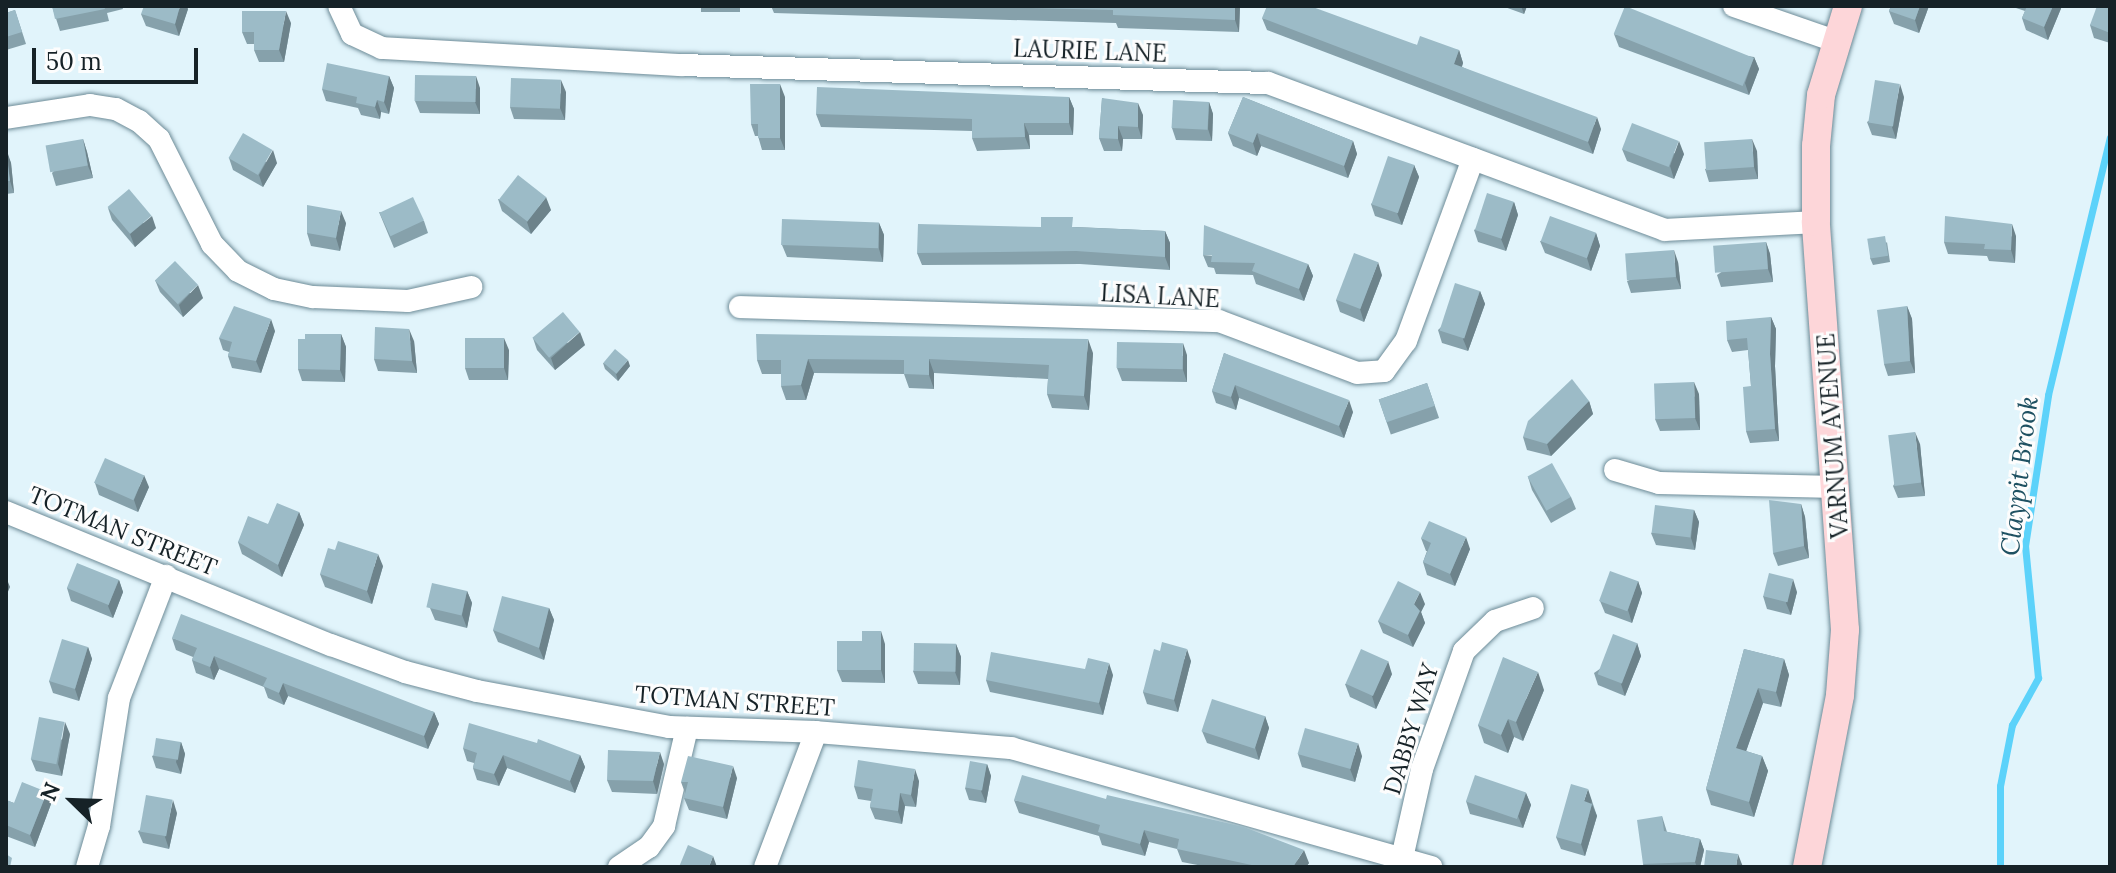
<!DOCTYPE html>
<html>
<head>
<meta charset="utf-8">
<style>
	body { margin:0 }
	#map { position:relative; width:2116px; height:873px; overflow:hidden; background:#e1f4fb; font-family:Lora,serif }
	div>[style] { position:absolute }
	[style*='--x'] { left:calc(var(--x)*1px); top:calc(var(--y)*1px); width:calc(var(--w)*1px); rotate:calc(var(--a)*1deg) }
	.stream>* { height:7px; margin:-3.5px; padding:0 3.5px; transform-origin:3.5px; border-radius:3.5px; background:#5cd2fa }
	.roads { filter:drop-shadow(0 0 2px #6d8b97) drop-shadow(0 0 2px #6d8b97) }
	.minor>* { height:22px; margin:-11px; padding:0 11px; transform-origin:11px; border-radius:11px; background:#fff }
	.major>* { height:28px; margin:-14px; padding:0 14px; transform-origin:14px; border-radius:14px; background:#fdd6d9 }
	.wall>* { inset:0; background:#86a1ab; transform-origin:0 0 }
	.shaded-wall>* { inset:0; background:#6d838b }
	.building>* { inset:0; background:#9cbbc7; transform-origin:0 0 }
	span { translate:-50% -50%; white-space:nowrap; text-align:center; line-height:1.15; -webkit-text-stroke:6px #fdfdfd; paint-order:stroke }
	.street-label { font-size:24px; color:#162227 }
	.water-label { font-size:26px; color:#1f5162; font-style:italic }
	.frame { position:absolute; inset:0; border:8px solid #162227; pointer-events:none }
	.north { position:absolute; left:32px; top:761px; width:80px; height:80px; -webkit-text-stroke:6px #fdfdfd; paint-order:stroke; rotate:293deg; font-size:22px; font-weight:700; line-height:32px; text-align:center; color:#162227 }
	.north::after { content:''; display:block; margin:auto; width:28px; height:36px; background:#162227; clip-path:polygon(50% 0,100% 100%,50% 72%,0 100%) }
	.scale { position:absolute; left:32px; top:48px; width:166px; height:36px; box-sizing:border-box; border:4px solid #162227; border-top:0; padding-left:10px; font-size:24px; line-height:28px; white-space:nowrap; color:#162227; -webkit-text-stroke:6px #fdfdfd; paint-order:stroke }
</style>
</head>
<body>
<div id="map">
	<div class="stream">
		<i style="--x:2000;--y:867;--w:81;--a:-90"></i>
		<i style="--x:2000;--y:786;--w:62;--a:-78.9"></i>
		<i style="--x:2012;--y:725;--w:54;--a:-61"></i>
		<i style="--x:2038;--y:678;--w:133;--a:-95.6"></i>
		<i style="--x:2025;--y:546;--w:153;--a:-81.3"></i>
		<i style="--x:2048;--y:395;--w:265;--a:-76.5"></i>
	</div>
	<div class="roads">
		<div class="minor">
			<i style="--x:339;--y:6;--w:31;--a:65"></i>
			<i style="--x:352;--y:34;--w:33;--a:25"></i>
			<i style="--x:382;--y:48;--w:299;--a:3.3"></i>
			<i style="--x:681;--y:65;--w:587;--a:1.76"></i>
			<i style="--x:1268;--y:83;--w:423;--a:20.3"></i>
			<i style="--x:1665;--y:230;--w:151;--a:-3"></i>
			<i style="--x:1734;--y:6;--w:107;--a:19.1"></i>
			<i style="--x:6;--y:118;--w:85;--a:-8.8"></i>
			<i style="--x:90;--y:105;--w:26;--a:9"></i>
			<i style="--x:116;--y:109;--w:26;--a:28"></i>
			<i style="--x:139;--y:121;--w:27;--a:42"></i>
			<i style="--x:159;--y:139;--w:118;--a:63.2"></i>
			<i style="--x:212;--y:244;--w:37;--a:46"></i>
			<i style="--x:238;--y:271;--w:40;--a:26.6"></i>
			<i style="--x:274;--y:289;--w:40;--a:12"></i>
			<i style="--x:313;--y:297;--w:95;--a:2.4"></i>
			<i style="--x:408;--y:301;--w:65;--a:-12.5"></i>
			<i style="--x:740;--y:307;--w:479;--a:1.7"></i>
			<i style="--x:1219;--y:321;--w:147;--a:20.6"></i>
			<i style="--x:1357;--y:373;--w:27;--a:-4"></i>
			<i style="--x:1384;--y:371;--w:37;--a:-54"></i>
			<i style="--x:1406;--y:341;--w:194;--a:-69.8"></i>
			<i style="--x:1615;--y:470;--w:46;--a:16.5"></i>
			<i style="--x:1659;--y:483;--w:178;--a:1.3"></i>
			<i style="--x:6;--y:512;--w:351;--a:22.3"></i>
			<i style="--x:331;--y:645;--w:79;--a:20"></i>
			<i style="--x:405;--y:672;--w:74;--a:14.8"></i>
			<i style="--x:477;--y:691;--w:195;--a:10.6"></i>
			<i style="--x:669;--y:727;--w:147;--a:1.9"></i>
			<i style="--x:816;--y:732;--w:196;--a:4.7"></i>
			<i style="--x:1011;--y:748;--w:437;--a:15.8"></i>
			<i style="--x:1402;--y:858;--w:91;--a:-77.3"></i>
			<i style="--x:1422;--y:769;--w:125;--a:-70.4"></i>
			<i style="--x:1464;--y:651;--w:43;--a:-44.1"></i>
			<i style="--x:1495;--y:621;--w:40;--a:-18.9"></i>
			<i style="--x:87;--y:867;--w:43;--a:-73.7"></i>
			<i style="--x:99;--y:826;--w:130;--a:-81.1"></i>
			<i style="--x:119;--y:698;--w:131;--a:-68.9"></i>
			<i style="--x:619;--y:867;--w:36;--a:-34"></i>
			<i style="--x:649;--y:847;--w:26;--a:-54"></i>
			<i style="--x:664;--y:826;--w:101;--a:-76.8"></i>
			<i style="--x:765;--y:867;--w:144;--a:-69.3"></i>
		</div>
		<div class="major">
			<i style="--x:1807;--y:867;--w:175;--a:-79.1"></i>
			<i style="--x:1840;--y:695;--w:65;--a:-85.6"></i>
			<i style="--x:1845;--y:630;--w:409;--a:-94.1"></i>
			<i style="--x:1816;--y:222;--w:76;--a:-90"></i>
			<i style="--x:1816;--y:146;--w:51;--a:-84.4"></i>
			<i style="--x:1821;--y:95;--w:93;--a:-73.1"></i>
		</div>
	</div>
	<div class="wall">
		<i style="clip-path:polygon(52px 6px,122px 6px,123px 9px,107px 13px,109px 21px,60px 31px)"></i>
		<i style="left:701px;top:6px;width:39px;height:6px"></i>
		<i style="clip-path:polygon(771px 6px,1240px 6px,1239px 32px,1118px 28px,1116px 23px,774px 13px)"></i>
		<i style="clip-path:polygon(1502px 6px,1527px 6px,1524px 14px)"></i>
		<i style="clip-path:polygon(1891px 6px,1929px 6px,1919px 33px,1894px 24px,1889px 11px)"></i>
		<i style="clip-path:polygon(2016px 6px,2062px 6px,2048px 40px,2026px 30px,2022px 18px,2025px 11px,2016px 8px)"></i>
		<i style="clip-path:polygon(2110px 6px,2110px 43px,2094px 38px,2090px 25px)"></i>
		<i style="clip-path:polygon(188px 9px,179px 36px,146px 26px,141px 14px)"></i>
		<i style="clip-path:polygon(15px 10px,26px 44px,6px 50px,6px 13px)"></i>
		<i style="clip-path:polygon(1262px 18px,1417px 45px,1459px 50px,1463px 63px,1462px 67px,1601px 129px,1593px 154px,1267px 30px)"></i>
		<i style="clip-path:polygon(291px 23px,284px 62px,259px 62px,254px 50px,254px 44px,247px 44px,242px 32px)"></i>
		<i style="clip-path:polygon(1614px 34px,1754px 57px,1759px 69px,1749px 95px,1619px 47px)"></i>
		<i style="clip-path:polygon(389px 76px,394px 88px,389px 114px,381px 112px,380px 119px,361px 115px,358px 108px,326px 101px,322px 89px)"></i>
		<i style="clip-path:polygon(480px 88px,480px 114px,420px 113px,415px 101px)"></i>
		<i style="clip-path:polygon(566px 92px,565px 120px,514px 119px,510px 107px)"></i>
		<i style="clip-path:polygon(785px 97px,785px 150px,762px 150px,758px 136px,755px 136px,751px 124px)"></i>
		<i style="clip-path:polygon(1069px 97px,1074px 109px,1073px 135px,1029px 135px,1030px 149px,977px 151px,972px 138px,972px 131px,821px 127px,816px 114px)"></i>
		<i style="clip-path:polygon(1243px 97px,1353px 141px,1357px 154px,1348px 178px,1261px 146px,1257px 156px,1233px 146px,1228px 133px)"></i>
		<i style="clip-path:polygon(1904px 97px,1896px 139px,1872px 135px,1867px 122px)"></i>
		<i style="clip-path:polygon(1102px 98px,1143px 115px,1142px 139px,1123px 139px,1122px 151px,1104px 151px,1099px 138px)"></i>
		<i style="clip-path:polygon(1209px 102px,1213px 114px,1212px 141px,1176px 140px,1172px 128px)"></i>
		<i style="clip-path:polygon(83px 139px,87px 152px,93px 178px,56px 186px,52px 173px)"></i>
		<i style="clip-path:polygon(1622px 149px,1684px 154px,1674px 179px,1627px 161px)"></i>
		<i style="clip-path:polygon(6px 151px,11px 163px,14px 193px,6px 194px)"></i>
		<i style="clip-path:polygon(1757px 151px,1758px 179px,1709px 182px,1705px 169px)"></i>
		<i style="clip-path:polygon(229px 158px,277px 163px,263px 187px,233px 170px)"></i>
		<i style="clip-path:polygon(1414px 165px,1419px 177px,1402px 225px,1375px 216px,1371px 204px)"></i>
		<i style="clip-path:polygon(498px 199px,551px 210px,531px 234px,502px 211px)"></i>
		<i style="clip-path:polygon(1514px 202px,1518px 215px,1506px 251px,1478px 242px,1474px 230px)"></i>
		<i style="clip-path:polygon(108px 208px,156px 228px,135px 247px,112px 220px)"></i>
		<i style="clip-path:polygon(379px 212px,424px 221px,428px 233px,394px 248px)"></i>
		<i style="clip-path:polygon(346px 223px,340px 251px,311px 246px,307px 233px)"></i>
		<i style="clip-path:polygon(879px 223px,884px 235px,883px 262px,787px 257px,782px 245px)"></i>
		<i style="clip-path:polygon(1041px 227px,1076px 227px,1165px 231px,1170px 243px,1170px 270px,1080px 264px,922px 265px,917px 253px)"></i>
		<i style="clip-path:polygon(1596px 233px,1600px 246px,1591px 271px,1545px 253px,1540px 241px)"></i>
		<i style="clip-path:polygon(2016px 236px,2015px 263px,1989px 261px,1987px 256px,1948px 254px,1944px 242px)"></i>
		<i style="clip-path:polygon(1766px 242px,1770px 254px,1773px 282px,1721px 287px,1717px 275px)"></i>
		<i style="clip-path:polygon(1887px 242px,1890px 262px,1873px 265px,1870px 258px)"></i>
		<i style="clip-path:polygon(1203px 255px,1308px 264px,1313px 276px,1304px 301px,1256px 284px,1253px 275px,1216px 274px,1214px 268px,1208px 267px)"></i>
		<i style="clip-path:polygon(1678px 262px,1681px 289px,1631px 293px,1627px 281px)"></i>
		<i style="clip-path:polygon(1382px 275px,1364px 322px,1340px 312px,1336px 300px)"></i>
		<i style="clip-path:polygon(155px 280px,203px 298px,183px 317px,160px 292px)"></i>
		<i style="clip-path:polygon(1480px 291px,1485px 304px,1468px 351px,1442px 343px,1438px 330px)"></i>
		<i style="clip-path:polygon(1907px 306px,1912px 319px,1915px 373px,1888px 376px,1884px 364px)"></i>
		<i style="clip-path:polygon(1771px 317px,1776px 329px,1775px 366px,1779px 441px,1750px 443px,1746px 431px,1751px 386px,1748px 350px,1732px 352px,1727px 340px)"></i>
		<i style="clip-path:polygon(275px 331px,261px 373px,232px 368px,228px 356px,229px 352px,223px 350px,219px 338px)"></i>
		<i style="clip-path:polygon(341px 334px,346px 347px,345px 382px,302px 381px,298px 369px,305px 339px)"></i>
		<i style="clip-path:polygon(533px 338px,585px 345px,555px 370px,537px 350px)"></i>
		<i style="clip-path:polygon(414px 341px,417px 373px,378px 371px,374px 359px)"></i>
		<i style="clip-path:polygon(509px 350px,508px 380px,469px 380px,465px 368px)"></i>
		<i style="clip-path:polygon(1093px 353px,1089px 410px,1052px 408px,1047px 394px,1048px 379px,934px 373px,934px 389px,909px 388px,904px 374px,814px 373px,806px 400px,786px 400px,781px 386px,781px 374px,762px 374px,757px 360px)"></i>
		<i style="clip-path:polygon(1224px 353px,1353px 412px,1344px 438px,1239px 398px,1236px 410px,1216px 403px,1212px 391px)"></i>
		<i style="clip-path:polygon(1187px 355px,1187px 382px,1122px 381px,1117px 368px)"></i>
		<i style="clip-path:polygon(603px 363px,630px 366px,618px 381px,605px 369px)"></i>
		<i style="left:1427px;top:383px;width:37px;height:51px;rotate:71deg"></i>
		<i style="clip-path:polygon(1699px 394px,1700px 430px,1660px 431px,1655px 419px)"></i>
		<i style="clip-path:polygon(1589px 401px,1593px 414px,1551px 456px,1527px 450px,1523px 437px)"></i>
		<i style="clip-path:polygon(1920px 444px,1925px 496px,1898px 498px,1893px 486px)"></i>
		<i style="clip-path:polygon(1528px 477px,1571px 497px,1576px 509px,1551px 523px,1532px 490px)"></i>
		<i style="clip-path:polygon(95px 483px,149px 487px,138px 512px,99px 495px)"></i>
		<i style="clip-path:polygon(1801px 504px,1805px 517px,1809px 558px,1778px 566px,1773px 553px)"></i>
		<i style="clip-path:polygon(1694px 510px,1699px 522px,1695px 550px,1656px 545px,1651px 533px)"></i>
		<i style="clip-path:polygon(299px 512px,304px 525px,282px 577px,242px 554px,238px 542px,268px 524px)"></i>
		<i style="clip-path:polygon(1421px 538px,1470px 549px,1455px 586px,1427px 575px,1423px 562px,1427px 551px,1426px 551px)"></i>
		<i style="clip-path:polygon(383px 566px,372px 604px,325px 587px,320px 574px)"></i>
		<i style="clip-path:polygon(119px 580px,123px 592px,113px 618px,71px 601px,67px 588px)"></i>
		<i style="clip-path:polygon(1638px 581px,1642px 593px,1632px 623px,1605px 613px,1600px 601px)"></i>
		<i style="clip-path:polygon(467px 591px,472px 603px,467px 628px,435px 620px,430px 608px)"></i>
		<i style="clip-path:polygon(1797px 592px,1791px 615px,1767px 609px,1763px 596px)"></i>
		<i style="clip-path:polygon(1425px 604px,1421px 612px,1425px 623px,1413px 647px,1383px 633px,1378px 621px)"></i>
		<i style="clip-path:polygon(549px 608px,554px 620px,544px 660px,498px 642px,493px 630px)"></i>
		<i style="clip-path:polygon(172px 638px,434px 712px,439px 724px,428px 749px,288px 696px,284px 705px,268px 698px,264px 687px,219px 669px,214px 680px,196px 673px,192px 660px,193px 657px,176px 650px)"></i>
		<i style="clip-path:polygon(1637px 643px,1641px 656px,1625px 696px,1598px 685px,1594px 673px)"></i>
		<i style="clip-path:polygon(885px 644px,885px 683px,842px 682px,837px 670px)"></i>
		<i style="clip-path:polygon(956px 644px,961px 657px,960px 685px,918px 684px,913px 671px)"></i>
		<i style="clip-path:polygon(88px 647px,92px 659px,79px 701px,53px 693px,49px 681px)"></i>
		<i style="clip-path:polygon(1744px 649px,1784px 659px,1789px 675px,1781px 707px,1763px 703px,1746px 751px,1762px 756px,1768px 771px,1754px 817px,1711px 805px,1706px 789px)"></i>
		<i style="clip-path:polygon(1160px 651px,1191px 661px,1178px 712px,1147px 704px,1143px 692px)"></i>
		<i style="clip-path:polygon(1392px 674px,1376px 709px,1350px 697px,1345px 684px)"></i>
		<i style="clip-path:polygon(1113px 675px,1103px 715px,990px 692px,986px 680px)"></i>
		<i style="clip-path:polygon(1544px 690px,1523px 741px,1514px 737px,1508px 753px,1484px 743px,1478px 725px)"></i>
		<i style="clip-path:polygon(1265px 716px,1269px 728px,1259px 760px,1207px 743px,1202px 731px)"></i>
		<i style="clip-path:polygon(70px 734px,62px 776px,36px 771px,31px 759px)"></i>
		<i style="clip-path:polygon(181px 742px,185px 754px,181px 774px,156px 768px,152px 756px)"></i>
		<i style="clip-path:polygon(463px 748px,580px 755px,585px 767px,575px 793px,507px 768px,499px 786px,477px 780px,473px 768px,474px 763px,467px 761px)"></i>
		<i style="clip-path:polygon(1298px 754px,1362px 756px,1355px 782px,1302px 767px)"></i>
		<i style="clip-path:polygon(664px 764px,657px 794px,612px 792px,607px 780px)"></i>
		<i style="clip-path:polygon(987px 764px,991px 776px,986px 803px,969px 800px,965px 788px)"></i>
		<i style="clip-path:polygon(737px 778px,727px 819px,689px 810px,684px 798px,685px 793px,681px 782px)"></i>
		<i style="clip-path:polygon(919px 781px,916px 807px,905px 806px,902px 824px,875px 819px,870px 807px,871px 801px,858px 799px,854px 786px)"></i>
		<i style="clip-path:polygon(47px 792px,51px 804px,35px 847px,6px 836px,6px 800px,14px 803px)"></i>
		<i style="clip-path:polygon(1526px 793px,1531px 805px,1523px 828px,1470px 814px,1466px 801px)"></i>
		<i style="clip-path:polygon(1014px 800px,1309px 863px,1306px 867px,1208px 867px,1182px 862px,1177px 849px,1149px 842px,1145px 856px,1102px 845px,1099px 836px,1019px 813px)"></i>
		<i style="clip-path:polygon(1592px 801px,1597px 816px,1585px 856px,1561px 849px,1556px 837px)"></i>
		<i style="clip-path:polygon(177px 813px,169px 849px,143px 843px,138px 831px)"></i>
		<i style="clip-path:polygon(1662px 816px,1667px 832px,1700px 839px,1704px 850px,1700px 867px,1644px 867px,1643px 864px)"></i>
	</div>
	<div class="shaded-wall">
		<i style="clip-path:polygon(180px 6px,187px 6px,188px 9px,179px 36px,175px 24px)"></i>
		<i style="clip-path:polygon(1235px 6px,1240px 6px,1239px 32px,1235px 20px)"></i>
		<i style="clip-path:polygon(1521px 6px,1527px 6px,1524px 14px)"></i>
		<i style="clip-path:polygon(1920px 6px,1929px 6px,1919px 33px,1915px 20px)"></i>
		<i style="clip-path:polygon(2053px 6px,2062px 6px,2048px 40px,2044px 27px)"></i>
		<i style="clip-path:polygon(286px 11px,291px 23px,284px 62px,279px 50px)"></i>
		<i style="clip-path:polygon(1459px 50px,1463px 63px,1458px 76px,1454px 64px)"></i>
		<i style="clip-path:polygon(1754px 57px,1759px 69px,1749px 95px,1745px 83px)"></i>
		<i style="clip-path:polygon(389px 76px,394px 88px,389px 114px,384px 102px)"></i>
		<i style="clip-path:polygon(476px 76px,480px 88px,480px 114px,475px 102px)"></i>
		<i style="clip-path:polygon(561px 80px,566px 92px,565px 120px,560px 108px)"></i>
		<i style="clip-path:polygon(780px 84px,785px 97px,785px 150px,780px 138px)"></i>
		<i style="clip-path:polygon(1900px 84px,1904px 97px,1896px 139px,1892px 127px)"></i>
		<i style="clip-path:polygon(1069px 97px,1074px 109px,1073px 135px,1069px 123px)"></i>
		<i style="clip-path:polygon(377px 100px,381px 112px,380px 119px,375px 107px)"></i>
		<i style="clip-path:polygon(1209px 102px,1213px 114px,1212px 141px,1208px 129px)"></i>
		<i style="clip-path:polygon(1138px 103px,1143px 115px,1142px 139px,1138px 127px)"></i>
		<i style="clip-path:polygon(1597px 117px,1601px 129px,1593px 154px,1588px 142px)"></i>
		<i style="clip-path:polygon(1024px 123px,1029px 135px,1030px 149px,1025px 137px)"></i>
		<i style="clip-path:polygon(1118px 126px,1123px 139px,1122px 151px,1118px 139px)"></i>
		<i style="clip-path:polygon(1257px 133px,1261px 146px,1257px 156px,1253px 143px)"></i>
		<i style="clip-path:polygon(83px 139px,87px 152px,93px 178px,88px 166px)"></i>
		<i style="clip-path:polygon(1752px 139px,1757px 151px,1758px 179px,1754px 167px)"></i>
		<i style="clip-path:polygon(1353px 141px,1357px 154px,1348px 178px,1344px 166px)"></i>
		<i style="clip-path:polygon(1679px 141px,1684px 154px,1674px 179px,1670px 166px)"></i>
		<i style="clip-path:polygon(273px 150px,277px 163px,263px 187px,259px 175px)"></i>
		<i style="clip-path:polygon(7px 151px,11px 163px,14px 193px,10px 181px)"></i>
		<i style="clip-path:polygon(1414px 165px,1419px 177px,1402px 225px,1397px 213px)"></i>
		<i style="clip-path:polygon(546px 197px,551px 210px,531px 234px,527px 222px)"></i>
		<i style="clip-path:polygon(1514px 202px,1518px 215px,1506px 251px,1501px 239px)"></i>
		<i style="clip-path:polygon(341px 211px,346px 223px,340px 251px,336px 238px)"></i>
		<i style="clip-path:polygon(152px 216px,156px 228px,135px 247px,130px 234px)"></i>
		<i style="clip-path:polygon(879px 223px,884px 235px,883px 262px,879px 249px)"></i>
		<i style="clip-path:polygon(2012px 224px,2016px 236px,2015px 263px,2011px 250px)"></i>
		<i style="clip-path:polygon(1165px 231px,1170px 243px,1170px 270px,1165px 257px)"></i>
		<i style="clip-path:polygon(1596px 233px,1600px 246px,1591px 271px,1587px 258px)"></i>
		<i style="clip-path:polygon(1766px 242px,1770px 254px,1773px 282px,1768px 269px)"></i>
		<i style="clip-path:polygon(1674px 250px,1678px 262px,1681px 289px,1676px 277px)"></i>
		<i style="clip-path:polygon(1378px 262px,1382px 275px,1364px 322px,1360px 309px)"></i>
		<i style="clip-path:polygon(1308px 264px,1313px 276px,1304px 301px,1299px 289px)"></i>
		<i style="clip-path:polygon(198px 285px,203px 298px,183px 317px,179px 305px)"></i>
		<i style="clip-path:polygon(1480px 291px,1485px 304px,1468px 351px,1463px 339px)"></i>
		<i style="clip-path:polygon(1907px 306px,1912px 319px,1915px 373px,1910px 361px)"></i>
		<i style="clip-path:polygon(1771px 317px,1776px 329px,1775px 366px,1779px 441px,1775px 429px,1770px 354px)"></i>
		<i style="clip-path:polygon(271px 319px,275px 331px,261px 373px,256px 361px)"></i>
		<i style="clip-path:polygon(409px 329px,414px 341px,417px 373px,412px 361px)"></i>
		<i style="clip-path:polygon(580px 332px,585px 345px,555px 370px,551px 358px)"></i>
		<i style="clip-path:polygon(341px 334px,346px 347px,345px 382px,340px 370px)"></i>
		<i style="clip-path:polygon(504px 338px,509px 350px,508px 380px,504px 368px)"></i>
		<i style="clip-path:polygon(1088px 339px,1093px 353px,1089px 410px,1084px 396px)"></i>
		<i style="clip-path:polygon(1183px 343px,1187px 355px,1187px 382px,1183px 370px)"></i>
		<i style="clip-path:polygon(808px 359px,814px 373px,806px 400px,801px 385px)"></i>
		<i style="clip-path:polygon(929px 359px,934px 373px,934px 389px,929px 375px)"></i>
		<i style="clip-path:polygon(628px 360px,630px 366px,618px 381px,616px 374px)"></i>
		<i style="clip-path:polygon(1694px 382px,1699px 394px,1700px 430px,1695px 418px)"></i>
		<i style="clip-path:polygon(1235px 385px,1239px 398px,1236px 410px,1231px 397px)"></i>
		<i style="clip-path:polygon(1349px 400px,1353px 412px,1344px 438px,1339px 426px)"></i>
		<i style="clip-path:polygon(1589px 401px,1593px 414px,1551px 456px,1547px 444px)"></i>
		<i style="clip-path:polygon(1915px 432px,1920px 444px,1925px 496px,1921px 483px)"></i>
		<i style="clip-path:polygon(144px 475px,149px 487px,138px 512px,134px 500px)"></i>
		<i style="clip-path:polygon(1801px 504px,1805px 517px,1809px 558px,1804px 546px)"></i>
		<i style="clip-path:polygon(1694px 510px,1699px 522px,1695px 550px,1691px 538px)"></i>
		<i style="clip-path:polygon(299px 512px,304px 525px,282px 577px,278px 565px)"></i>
		<i style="clip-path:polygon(1466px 537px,1470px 549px,1455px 586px,1450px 574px)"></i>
		<i style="clip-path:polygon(378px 554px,383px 566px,372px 604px,367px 591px)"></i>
		<i style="clip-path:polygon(6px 577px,10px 587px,6px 596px)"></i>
		<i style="clip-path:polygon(1793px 579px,1797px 592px,1791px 615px,1786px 603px)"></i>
		<i style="clip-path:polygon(119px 580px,123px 592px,113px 618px,108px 606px)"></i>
		<i style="clip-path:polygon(1638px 581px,1642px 593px,1632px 623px,1628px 610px)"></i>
		<i style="clip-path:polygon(467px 591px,472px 603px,467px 628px,462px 615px)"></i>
		<i style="clip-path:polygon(1420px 592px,1425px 604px,1421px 612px,1425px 623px,1413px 647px,1408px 635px,1414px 604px)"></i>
		<i style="clip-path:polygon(549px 608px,554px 620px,544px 660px,539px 648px)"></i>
		<i style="clip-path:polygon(881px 631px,885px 644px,885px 683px,881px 670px)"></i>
		<i style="clip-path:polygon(1637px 643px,1641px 656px,1625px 696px,1621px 684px)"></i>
		<i style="clip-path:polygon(956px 644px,961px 657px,960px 685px,955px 672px)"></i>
		<i style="clip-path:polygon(88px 647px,92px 659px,79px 701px,75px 689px)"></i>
		<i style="clip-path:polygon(1187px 649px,1191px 661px,1178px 712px,1174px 700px)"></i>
		<i style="clip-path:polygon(214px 656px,219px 669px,214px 680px,210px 667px)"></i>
		<i style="clip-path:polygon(1784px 659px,1789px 675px,1781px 707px,1776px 692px)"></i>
		<i style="clip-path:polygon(1388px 661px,1392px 674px,1376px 709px,1372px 696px)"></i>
		<i style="clip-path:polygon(1109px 663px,1113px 675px,1103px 715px,1099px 703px)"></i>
		<i style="clip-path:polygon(1538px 672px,1544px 690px,1523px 741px,1516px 722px)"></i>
		<i style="clip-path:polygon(283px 683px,288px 696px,284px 705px,279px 693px)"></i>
		<i style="clip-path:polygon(1758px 688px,1763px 703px,1742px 763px,1736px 748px)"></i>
		<i style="clip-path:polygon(434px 712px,439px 724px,428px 749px,424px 736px)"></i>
		<i style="clip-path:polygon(1265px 716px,1269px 728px,1259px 760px,1255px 747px)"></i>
		<i style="clip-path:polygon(1508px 719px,1514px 737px,1508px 753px,1501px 735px)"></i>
		<i style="clip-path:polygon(65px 722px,70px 734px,62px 776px,58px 764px)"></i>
		<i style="clip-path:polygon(181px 742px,185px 754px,181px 774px,176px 762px)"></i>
		<i style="clip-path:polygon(1358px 743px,1362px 756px,1355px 782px,1350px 769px)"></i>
		<i style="clip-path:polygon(660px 752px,664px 764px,657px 794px,653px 781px)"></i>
		<i style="clip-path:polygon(503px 755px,507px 768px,499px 786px,494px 774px)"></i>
		<i style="clip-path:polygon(580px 755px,585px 767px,575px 793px,570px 781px)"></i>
		<i style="clip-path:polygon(1762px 756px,1768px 771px,1754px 817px,1749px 802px)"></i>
		<i style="clip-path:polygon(987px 764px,991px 776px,986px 803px,981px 791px)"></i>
		<i style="clip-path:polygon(733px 766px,737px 778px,727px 819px,723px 807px)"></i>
		<i style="clip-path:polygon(915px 769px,919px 781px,916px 807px,911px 795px)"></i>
		<i style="clip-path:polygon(1588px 789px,1592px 801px,1589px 814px,1584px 801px)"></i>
		<i style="clip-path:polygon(47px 792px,51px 804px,35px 847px,30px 835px)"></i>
		<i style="clip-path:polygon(900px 793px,905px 806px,902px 824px,898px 811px)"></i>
		<i style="clip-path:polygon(1526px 793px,1531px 805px,1523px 828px,1518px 816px)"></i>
		<i style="clip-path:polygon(173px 800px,177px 813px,169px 849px,165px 837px)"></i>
		<i style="clip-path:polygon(1592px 804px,1597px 816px,1585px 856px,1581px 844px)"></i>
		<i style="clip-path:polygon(1144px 830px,1149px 842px,1145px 856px,1140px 844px)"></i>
		<i style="clip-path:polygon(1700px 839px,1704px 850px,1700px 867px,1697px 867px,1695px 862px)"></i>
		<i style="clip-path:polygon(1304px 850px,1309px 863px,1306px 867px,1293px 867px)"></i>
		<i style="clip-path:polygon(1738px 854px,1743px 867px,1736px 867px)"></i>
		<i style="clip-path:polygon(713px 856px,717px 867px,709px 867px)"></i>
	</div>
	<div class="building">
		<i style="clip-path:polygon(52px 6px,104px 6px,105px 9px,55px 19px)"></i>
		<i style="clip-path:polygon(144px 6px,180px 6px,175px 24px,141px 14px)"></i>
		<i style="clip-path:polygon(949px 6px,1235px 6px,1235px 20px,1113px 15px,1113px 10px)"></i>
		<i style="clip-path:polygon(1267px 6px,1310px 6px,1417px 45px,1420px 36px,1459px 50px,1454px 64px,1597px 117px,1588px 142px,1262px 18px)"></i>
		<i style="left:1625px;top:6px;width:139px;height:30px;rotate:22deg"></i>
		<i style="clip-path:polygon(1891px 6px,1920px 6px,1915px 20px,1889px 11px)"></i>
		<i style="clip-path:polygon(2027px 6px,2053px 6px,2044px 27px,2022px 18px)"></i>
		<i style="clip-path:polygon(2097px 6px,2110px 6px,2110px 33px,2090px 25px)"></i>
		<i style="clip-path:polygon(15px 10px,22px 32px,6px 37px,6px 13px)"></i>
		<i style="clip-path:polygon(242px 11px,286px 11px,279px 50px,254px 50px,254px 32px,242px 32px)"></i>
		<i style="clip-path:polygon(327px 63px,389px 76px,384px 102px,377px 100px,375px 107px,356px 103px,357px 97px,322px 89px)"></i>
		<i style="left:415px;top:75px;width:61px;height:26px;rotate:1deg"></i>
		<i style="left:511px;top:78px;width:50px;height:29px;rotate:2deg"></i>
		<i style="left:1875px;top:80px;width:25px;height:43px;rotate:9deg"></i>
		<i style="clip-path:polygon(750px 84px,780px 84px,780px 138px,758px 138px,758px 124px,751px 124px)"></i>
		<i style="clip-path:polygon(817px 87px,1069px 97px,1069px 123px,1024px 123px,1025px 137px,972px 138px,972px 119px,816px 114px)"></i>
		<i style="clip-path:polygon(1243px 97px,1353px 141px,1344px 166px,1257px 133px,1253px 143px,1228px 133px)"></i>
		<i style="clip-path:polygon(1102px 98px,1138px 103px,1138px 127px,1118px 126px,1118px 139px,1099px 138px)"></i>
		<i style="left:1173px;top:100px;width:36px;height:28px;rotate:3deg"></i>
		<i style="left:1632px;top:123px;width:50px;height:28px;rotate:21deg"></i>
		<i style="left:243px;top:133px;width:34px;height:29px;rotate:30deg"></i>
		<i style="left:83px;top:139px;width:27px;height:38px;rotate:80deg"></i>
		<i style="left:1752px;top:139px;width:28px;height:48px;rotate:86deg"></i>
		<i style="clip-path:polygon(6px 151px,10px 181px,6px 181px)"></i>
		<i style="left:1388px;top:156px;width:28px;height:51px;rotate:19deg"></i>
		<i style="left:518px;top:175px;width:36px;height:31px;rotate:38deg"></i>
		<i style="left:129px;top:189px;width:35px;height:28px;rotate:50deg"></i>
		<i style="left:1487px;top:193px;width:28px;height:39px;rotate:18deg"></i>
		<i style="left:413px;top:197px;width:26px;height:37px;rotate:65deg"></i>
		<i style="clip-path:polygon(307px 205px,341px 211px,336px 238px,307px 233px)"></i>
		<i style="left:1550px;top:216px;width:49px;height:27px;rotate:20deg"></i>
		<i style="clip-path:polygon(1945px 216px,2012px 224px,2011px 250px,1984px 249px,1985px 244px,1944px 242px)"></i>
		<i style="clip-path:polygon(1041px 217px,1073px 217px,1072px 227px,1165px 231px,1165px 257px,1076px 251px,917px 253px,918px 224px,1041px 227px)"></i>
		<i style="left:782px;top:219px;width:97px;height:26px;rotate:2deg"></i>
		<i style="clip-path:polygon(1204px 225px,1308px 264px,1299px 289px,1252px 271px,1255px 263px,1211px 262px,1212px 255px,1203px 255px)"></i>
		<i style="left:1885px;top:236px;width:20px;height:18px;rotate:81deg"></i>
		<i style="left:1766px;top:242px;width:27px;height:53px;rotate:86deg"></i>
		<i style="left:1674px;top:250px;width:27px;height:49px;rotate:86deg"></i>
		<i style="left:1354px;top:253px;width:26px;height:50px;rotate:21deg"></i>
		<i style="left:175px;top:261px;width:33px;height:28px;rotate:46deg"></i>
		<i style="left:1455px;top:283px;width:26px;height:50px;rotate:18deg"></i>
		<i style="clip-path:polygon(234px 306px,271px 319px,256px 361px,228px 356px,232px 342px,219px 338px)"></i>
		<i style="clip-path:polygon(1907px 306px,1910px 361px,1884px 364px,1877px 310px)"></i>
		<i style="left:563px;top:312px;width:26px;height:40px;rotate:50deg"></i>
		<i style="clip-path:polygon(1771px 317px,1770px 354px,1775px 429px,1746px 431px,1743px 387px,1751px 386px,1747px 338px,1727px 340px,1726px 321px)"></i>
		<i style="clip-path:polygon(375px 327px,409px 329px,412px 361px,374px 359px)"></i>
		<i style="clip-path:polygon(305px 334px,341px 334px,340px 370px,298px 369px,298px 339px,305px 339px)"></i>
		<i style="clip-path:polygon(756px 334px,1088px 339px,1084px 396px,1047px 394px,1049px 365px,929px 359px,929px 375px,904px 374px,904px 360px,808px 359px,801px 385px,781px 386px,781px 360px,757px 360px)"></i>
		<i style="left:465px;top:338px;width:39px;height:30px"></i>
		<i style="left:1117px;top:342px;width:66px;height:26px;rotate:1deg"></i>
		<i style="left:615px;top:349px;width:17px;height:18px;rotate:40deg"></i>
		<i style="clip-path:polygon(1224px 353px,1349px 400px,1339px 426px,1235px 385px,1231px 397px,1212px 391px)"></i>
		<i style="clip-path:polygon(1572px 379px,1589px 401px,1547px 444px,1523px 437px,1528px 421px)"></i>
		<i style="left:1694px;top:382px;width:36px;height:40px;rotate:88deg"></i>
		<i style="left:1427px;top:383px;width:24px;height:51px;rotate:71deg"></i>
		<i style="left:1915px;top:432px;width:51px;height:27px;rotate:83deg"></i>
		<i style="left:105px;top:458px;width:43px;height:27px;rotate:24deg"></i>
		<i style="left:1552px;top:463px;width:39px;height:28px;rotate:61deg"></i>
		<i style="clip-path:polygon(1769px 500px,1801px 504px,1804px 546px,1773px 553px)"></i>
		<i style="clip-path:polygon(277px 503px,299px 512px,278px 565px,238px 542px,248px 516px,268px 524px)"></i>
		<i style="left:1655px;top:505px;width:39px;height:28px;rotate:7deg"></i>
		<i style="clip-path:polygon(1429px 521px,1466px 537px,1450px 574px,1423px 562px,1431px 543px,1421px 538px)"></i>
		<i style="clip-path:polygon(338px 541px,378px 554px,367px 591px,320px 574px,328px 548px,335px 550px)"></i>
		<i style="left:77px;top:563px;width:45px;height:27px;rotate:22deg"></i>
		<i style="left:1610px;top:571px;width:30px;height:32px;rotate:20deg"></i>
		<i style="left:1769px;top:573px;width:25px;height:24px;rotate:14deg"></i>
		<i style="clip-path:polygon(1398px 581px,1420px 592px,1414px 604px,1420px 611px,1408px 635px,1378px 621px)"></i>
		<i style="left:432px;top:583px;width:36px;height:25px;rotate:13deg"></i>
		<i style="clip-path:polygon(502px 596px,549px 608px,539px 648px,493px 630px)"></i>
		<i style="clip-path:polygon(181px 614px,434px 712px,424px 736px,283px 683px,279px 693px,263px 686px,267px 678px,214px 656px,210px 667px,192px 660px,197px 648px,172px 638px)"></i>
		<i style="clip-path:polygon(862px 631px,881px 631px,881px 670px,837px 670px,837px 641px,862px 641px)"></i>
		<i style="left:1613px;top:634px;width:26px;height:43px;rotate:21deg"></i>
		<i style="left:62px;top:639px;width:27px;height:44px;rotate:17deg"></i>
		<i style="clip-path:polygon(1162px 642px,1187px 649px,1174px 700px,1143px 692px,1154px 649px,1160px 651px)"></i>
		<i style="left:914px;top:643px;width:42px;height:28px;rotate:1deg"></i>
		<i style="left:1361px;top:649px;width:30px;height:38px;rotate:24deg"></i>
		<i style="clip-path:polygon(1744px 649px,1784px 659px,1776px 692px,1758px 688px,1736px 748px,1762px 756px,1749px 802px,1706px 789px)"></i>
		<i style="clip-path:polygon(991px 652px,1085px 669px,1088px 658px,1109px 663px,1099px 703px,986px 680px)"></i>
		<i style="clip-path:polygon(1503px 657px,1538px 672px,1516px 722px,1508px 719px,1501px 735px,1478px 725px)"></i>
		<i style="left:1212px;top:699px;width:56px;height:34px;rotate:18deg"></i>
		<i style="left:39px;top:717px;width:26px;height:43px;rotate:11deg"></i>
		<i style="clip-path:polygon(469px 723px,537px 743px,538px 739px,580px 755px,570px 781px,503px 755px,494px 774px,473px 768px,477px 753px,463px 748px)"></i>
		<i style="left:1305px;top:728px;width:55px;height:27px;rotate:16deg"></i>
		<i style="left:156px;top:738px;width:25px;height:18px;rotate:9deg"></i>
		<i style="clip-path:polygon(608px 750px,660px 752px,653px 781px,607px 780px)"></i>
		<i style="clip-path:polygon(688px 756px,733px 766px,723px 807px,684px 798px,688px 782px,681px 782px)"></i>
		<i style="clip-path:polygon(858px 760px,915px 769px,911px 795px,900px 793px,898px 811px,870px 807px,873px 789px,854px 786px)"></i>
		<i style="left:970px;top:761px;width:17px;height:27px;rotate:10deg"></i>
		<i style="clip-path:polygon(1022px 775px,1106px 799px,1107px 795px,1244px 827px,1304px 850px,1293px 867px,1261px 867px,1177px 849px,1179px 839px,1144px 830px,1140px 844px,1098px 832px,1100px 825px,1014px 800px)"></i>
		<i style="left:1475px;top:775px;width:54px;height:28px;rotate:19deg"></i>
		<i style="clip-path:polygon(22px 782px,47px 792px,30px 835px,6px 825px,6px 800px,14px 803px)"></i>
		<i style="clip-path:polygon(1571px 784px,1588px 789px,1584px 801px,1592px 804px,1581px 844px,1556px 837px)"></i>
		<i style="left:146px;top:795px;width:27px;height:37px;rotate:10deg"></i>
		<i style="clip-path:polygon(1662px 816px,1664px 831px,1700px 839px,1695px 862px,1643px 864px,1637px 820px)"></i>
		<i style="clip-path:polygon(688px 845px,713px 856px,709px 867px,679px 867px)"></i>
		<i style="clip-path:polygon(1706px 850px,1738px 854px,1736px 867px,1704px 867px)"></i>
		<i style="clip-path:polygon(6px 854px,12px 858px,10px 867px,6px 867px)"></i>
	</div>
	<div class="street-label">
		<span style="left:1090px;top:51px;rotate:2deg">LAURIE LANE</span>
		<span style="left:1160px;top:296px;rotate:3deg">LISA LANE</span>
		<span style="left:1833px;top:436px;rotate:-94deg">VARNUM AVENUE</span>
		<span style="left:123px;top:531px;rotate:22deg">TOTMAN STREET</span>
		<span style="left:735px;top:701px;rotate:4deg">TOTMAN STREET</span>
		<span style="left:1411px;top:729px;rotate:-73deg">DABBY WAY</span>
	</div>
	<div class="water-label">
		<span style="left:2019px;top:476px;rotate:-83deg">Claypit Brook</span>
	</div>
	<div class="frame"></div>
	<div class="north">N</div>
	<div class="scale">50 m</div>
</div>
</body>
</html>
